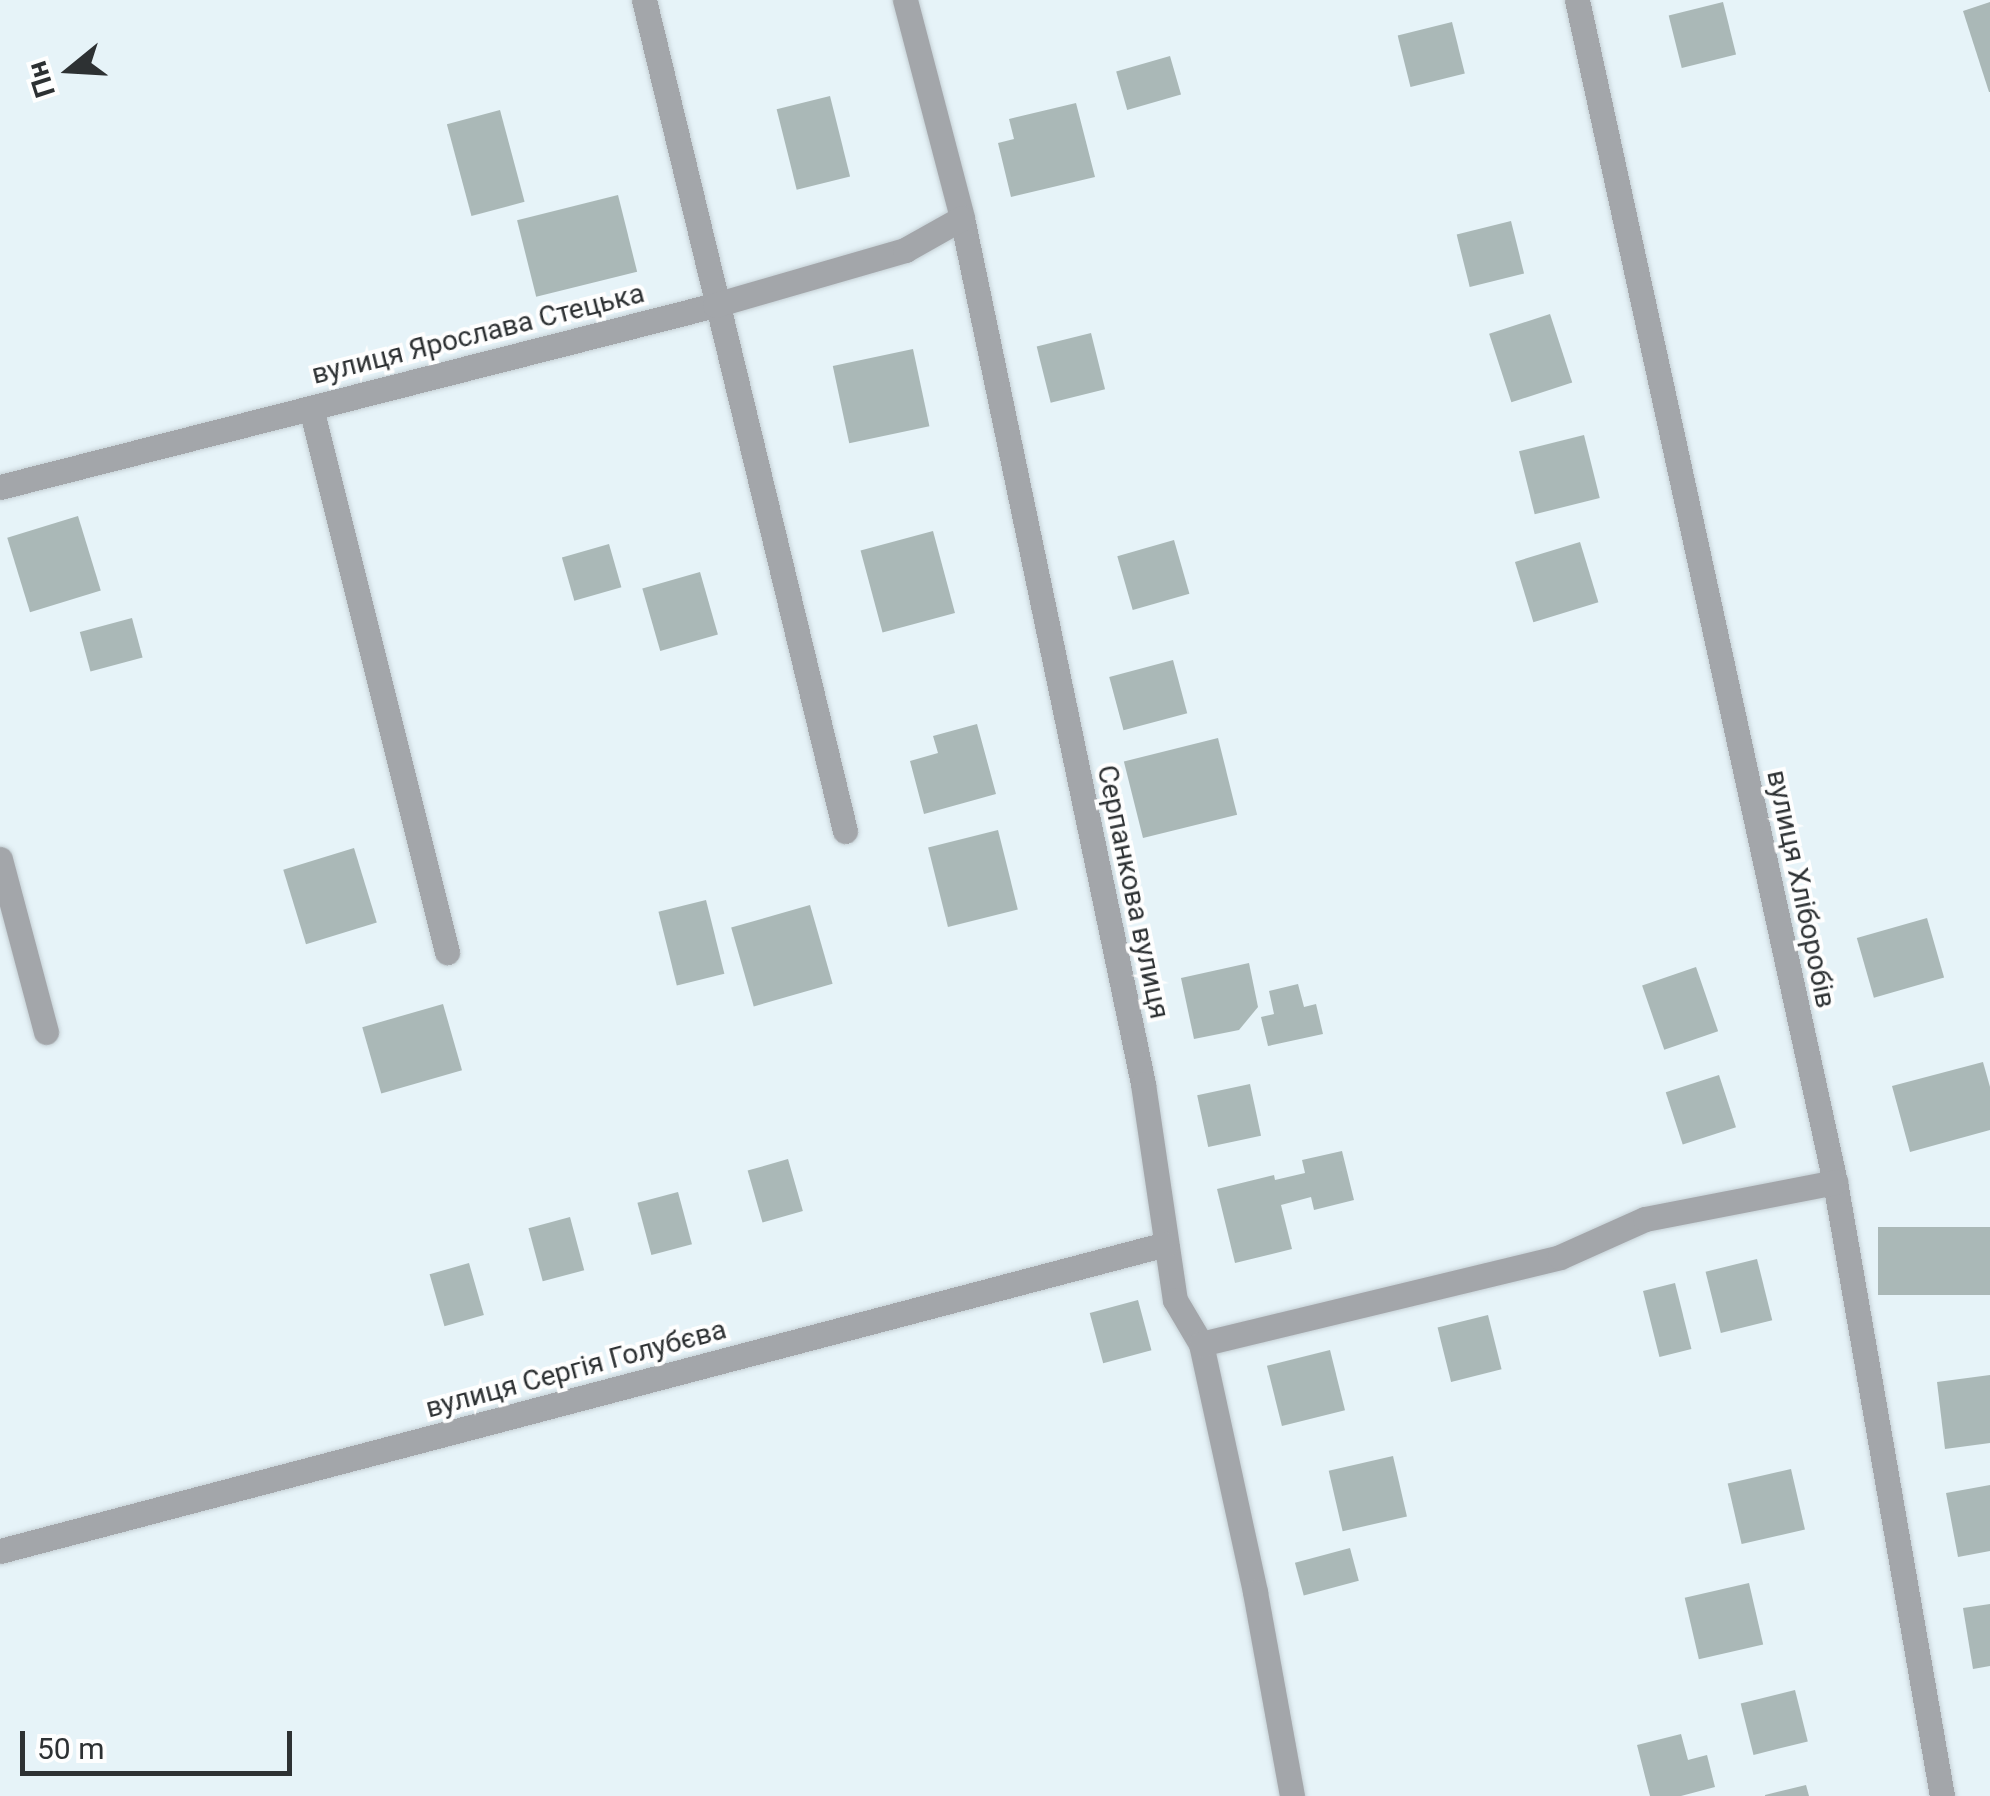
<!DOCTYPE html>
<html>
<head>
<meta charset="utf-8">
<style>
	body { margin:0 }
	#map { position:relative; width:1990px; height:1796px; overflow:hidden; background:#e6f3f8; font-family:Roboto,sans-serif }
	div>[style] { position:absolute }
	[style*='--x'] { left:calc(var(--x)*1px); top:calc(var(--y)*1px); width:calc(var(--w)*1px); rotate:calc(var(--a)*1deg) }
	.building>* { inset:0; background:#aab8b7; transform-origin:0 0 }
	.roads { filter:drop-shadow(0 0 2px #c5d0d5) drop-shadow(0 0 2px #c5d0d5) }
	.minor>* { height:25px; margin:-12.5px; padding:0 12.5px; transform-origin:12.5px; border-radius:12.5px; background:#a3a6aa }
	span { translate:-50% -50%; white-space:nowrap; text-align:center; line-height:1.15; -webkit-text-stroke:8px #fefefe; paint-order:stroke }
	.street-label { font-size:28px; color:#2d3133 }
	.north { position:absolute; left:20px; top:20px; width:100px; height:100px; -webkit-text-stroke:8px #fefefe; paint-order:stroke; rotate:252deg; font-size:28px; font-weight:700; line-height:40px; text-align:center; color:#2d3133 }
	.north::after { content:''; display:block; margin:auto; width:35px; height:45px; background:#2d3133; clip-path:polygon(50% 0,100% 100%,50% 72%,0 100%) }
	.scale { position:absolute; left:20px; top:1731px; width:272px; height:45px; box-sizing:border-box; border:5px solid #2d3133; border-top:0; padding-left:12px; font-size:30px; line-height:35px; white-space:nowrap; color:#2d3133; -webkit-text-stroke:8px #fefefe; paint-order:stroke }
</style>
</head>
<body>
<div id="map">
	<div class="building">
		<i style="left:1723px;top:2px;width:54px;height:56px;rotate:76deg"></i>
		<i style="clip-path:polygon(1990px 2px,1990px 92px,1989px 92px,1963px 11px)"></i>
		<i style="left:1452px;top:22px;width:53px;height:56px;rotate:76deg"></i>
		<i style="left:1170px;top:56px;width:40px;height:56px;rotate:74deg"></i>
		<i style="left:830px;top:96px;width:83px;height:55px;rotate:76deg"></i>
		<i style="clip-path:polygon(1076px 103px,1095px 177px,1011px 197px,998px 143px,1014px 139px,1009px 119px)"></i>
		<i style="left:500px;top:110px;width:95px;height:55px;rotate:75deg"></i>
		<i style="left:618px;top:195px;width:79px;height:104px;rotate:76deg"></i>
		<i style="left:1511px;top:221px;width:54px;height:56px;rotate:76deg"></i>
		<i style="left:1550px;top:314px;width:72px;height:64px;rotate:72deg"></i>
		<i style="left:1091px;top:333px;width:58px;height:56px;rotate:76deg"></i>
		<i style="left:913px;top:349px;width:79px;height:82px;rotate:78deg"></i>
		<i style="left:1584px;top:435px;width:65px;height:67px;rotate:76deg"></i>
		<i style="left:78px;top:516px;width:78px;height:74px;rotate:73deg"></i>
		<i style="left:933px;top:531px;width:85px;height:75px;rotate:75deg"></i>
		<i style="left:1174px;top:540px;width:56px;height:59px;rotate:74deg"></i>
		<i style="left:1580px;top:542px;width:63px;height:68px;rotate:73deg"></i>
		<i style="left:609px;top:544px;width:45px;height:49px;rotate:74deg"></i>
		<i style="left:700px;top:572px;width:65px;height:60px;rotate:74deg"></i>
		<i style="left:132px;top:618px;width:41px;height:54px;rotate:75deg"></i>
		<i style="left:1173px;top:660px;width:55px;height:66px;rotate:75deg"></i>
		<i style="clip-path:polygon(977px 724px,996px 794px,924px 814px,910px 761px,938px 753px,933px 736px)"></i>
		<i style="left:1218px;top:738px;width:79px;height:97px;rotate:76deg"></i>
		<i style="left:998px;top:830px;width:82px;height:72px;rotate:76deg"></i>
		<i style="left:354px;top:848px;width:78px;height:74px;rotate:73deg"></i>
		<i style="left:706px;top:900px;width:76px;height:49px;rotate:76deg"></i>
		<i style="left:810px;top:905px;width:82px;height:82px;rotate:74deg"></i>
		<i style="left:1927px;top:918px;width:62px;height:73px;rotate:74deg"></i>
		<i style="clip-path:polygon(1249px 963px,1258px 1007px,1239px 1030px,1194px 1039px,1181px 978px)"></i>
		<i style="left:1696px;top:967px;width:68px;height:57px;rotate:71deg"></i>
		<i style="clip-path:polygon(1298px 984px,1304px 1007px,1316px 1004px,1323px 1034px,1268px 1046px,1261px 1017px,1274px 1014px,1269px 991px)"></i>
		<i style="left:443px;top:1004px;width:69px;height:84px;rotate:74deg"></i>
		<i style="clip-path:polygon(1983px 1062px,1990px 1087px,1990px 1130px,1910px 1152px,1892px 1086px)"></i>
		<i style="left:1719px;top:1075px;width:55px;height:56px;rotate:72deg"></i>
		<i style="left:1250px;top:1084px;width:53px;height:54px;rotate:78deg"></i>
		<i style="clip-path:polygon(1342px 1151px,1354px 1200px,1314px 1210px,1311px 1197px,1281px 1205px,1292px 1249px,1235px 1263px,1217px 1189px,1274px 1175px,1275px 1180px,1305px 1173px,1302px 1160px)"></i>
		<i style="left:788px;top:1159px;width:54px;height:42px;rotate:74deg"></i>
		<i style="left:678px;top:1192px;width:54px;height:42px;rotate:75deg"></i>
		<i style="left:570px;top:1217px;width:55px;height:43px;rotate:75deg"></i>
		<i style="left:1990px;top:1227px;width:68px;height:112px;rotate:90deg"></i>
		<i style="left:1757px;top:1259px;width:63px;height:53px;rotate:76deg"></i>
		<i style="left:469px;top:1263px;width:54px;height:41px;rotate:74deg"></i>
		<i style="left:1675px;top:1283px;width:68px;height:33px;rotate:76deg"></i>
		<i style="left:1138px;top:1300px;width:52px;height:50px;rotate:75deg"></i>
		<i style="left:1488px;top:1315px;width:56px;height:52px;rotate:76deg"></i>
		<i style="left:1330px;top:1350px;width:62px;height:65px;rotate:76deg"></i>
		<i style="clip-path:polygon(1990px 1375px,1990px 1443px,1945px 1449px,1937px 1382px)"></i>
		<i style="left:1393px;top:1456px;width:62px;height:66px;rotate:77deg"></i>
		<i style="left:1791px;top:1469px;width:62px;height:65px;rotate:77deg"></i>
		<i style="clip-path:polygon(1990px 1485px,1990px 1551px,1958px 1557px,1946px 1493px)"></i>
		<i style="left:1350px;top:1548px;width:34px;height:57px;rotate:75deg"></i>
		<i style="left:1749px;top:1583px;width:63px;height:66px;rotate:77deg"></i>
		<i style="clip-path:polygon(1990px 1604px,1990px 1666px,1973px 1669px,1963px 1608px)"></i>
		<i style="left:1795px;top:1690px;width:53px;height:56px;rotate:76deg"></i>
		<i style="clip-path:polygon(1681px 1734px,1688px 1760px,1707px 1755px,1715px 1787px,1681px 1796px,1650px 1796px,1637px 1745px)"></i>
		<i style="clip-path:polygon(1806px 1785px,1809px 1796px,1765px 1796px,1765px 1795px)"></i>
	</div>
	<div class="roads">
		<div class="minor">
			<i style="--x:644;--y:0;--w:855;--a:76.4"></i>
			<i style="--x:905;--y:0;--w:225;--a:75.3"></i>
			<i style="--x:962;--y:218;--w:885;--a:78.19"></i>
			<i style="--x:1143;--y:1084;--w:218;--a:81.6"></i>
			<i style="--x:1175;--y:1300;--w:51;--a:59.4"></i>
			<i style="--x:1201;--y:1344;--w:254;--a:77.7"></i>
			<i style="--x:1255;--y:1592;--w:207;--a:79.7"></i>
			<i style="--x:1577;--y:0;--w:1210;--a:77.69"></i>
			<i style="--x:1835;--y:1182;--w:623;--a:80.11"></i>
			<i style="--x:311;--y:408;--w:561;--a:75.96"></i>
			<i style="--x:0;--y:487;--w:738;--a:-14.28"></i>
			<i style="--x:715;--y:305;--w:198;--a:-16.1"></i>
			<i style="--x:905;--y:250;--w:65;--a:-29.3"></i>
			<i style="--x:0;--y:859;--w:179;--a:75.1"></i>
			<i style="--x:1201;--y:1344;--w:369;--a:-13.6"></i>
			<i style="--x:1560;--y:1257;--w:93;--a:-24.1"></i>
			<i style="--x:1645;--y:1219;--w:194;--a:-11"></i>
			<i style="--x:0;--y:1551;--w:1206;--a:-14.75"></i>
		</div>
	</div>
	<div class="street-label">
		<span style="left:478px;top:334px;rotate:-14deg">вулиця Ярослава Стецька</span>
		<span style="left:1801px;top:889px;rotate:78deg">вулиця Хліборобів</span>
		<span style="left:1133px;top:892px;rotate:78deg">Серпанкова вулиця</span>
		<span style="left:576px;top:1369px;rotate:-15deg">вулиця Сергія Голубєва</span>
	</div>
	<div class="north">Пн</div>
	<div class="scale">50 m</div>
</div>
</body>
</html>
